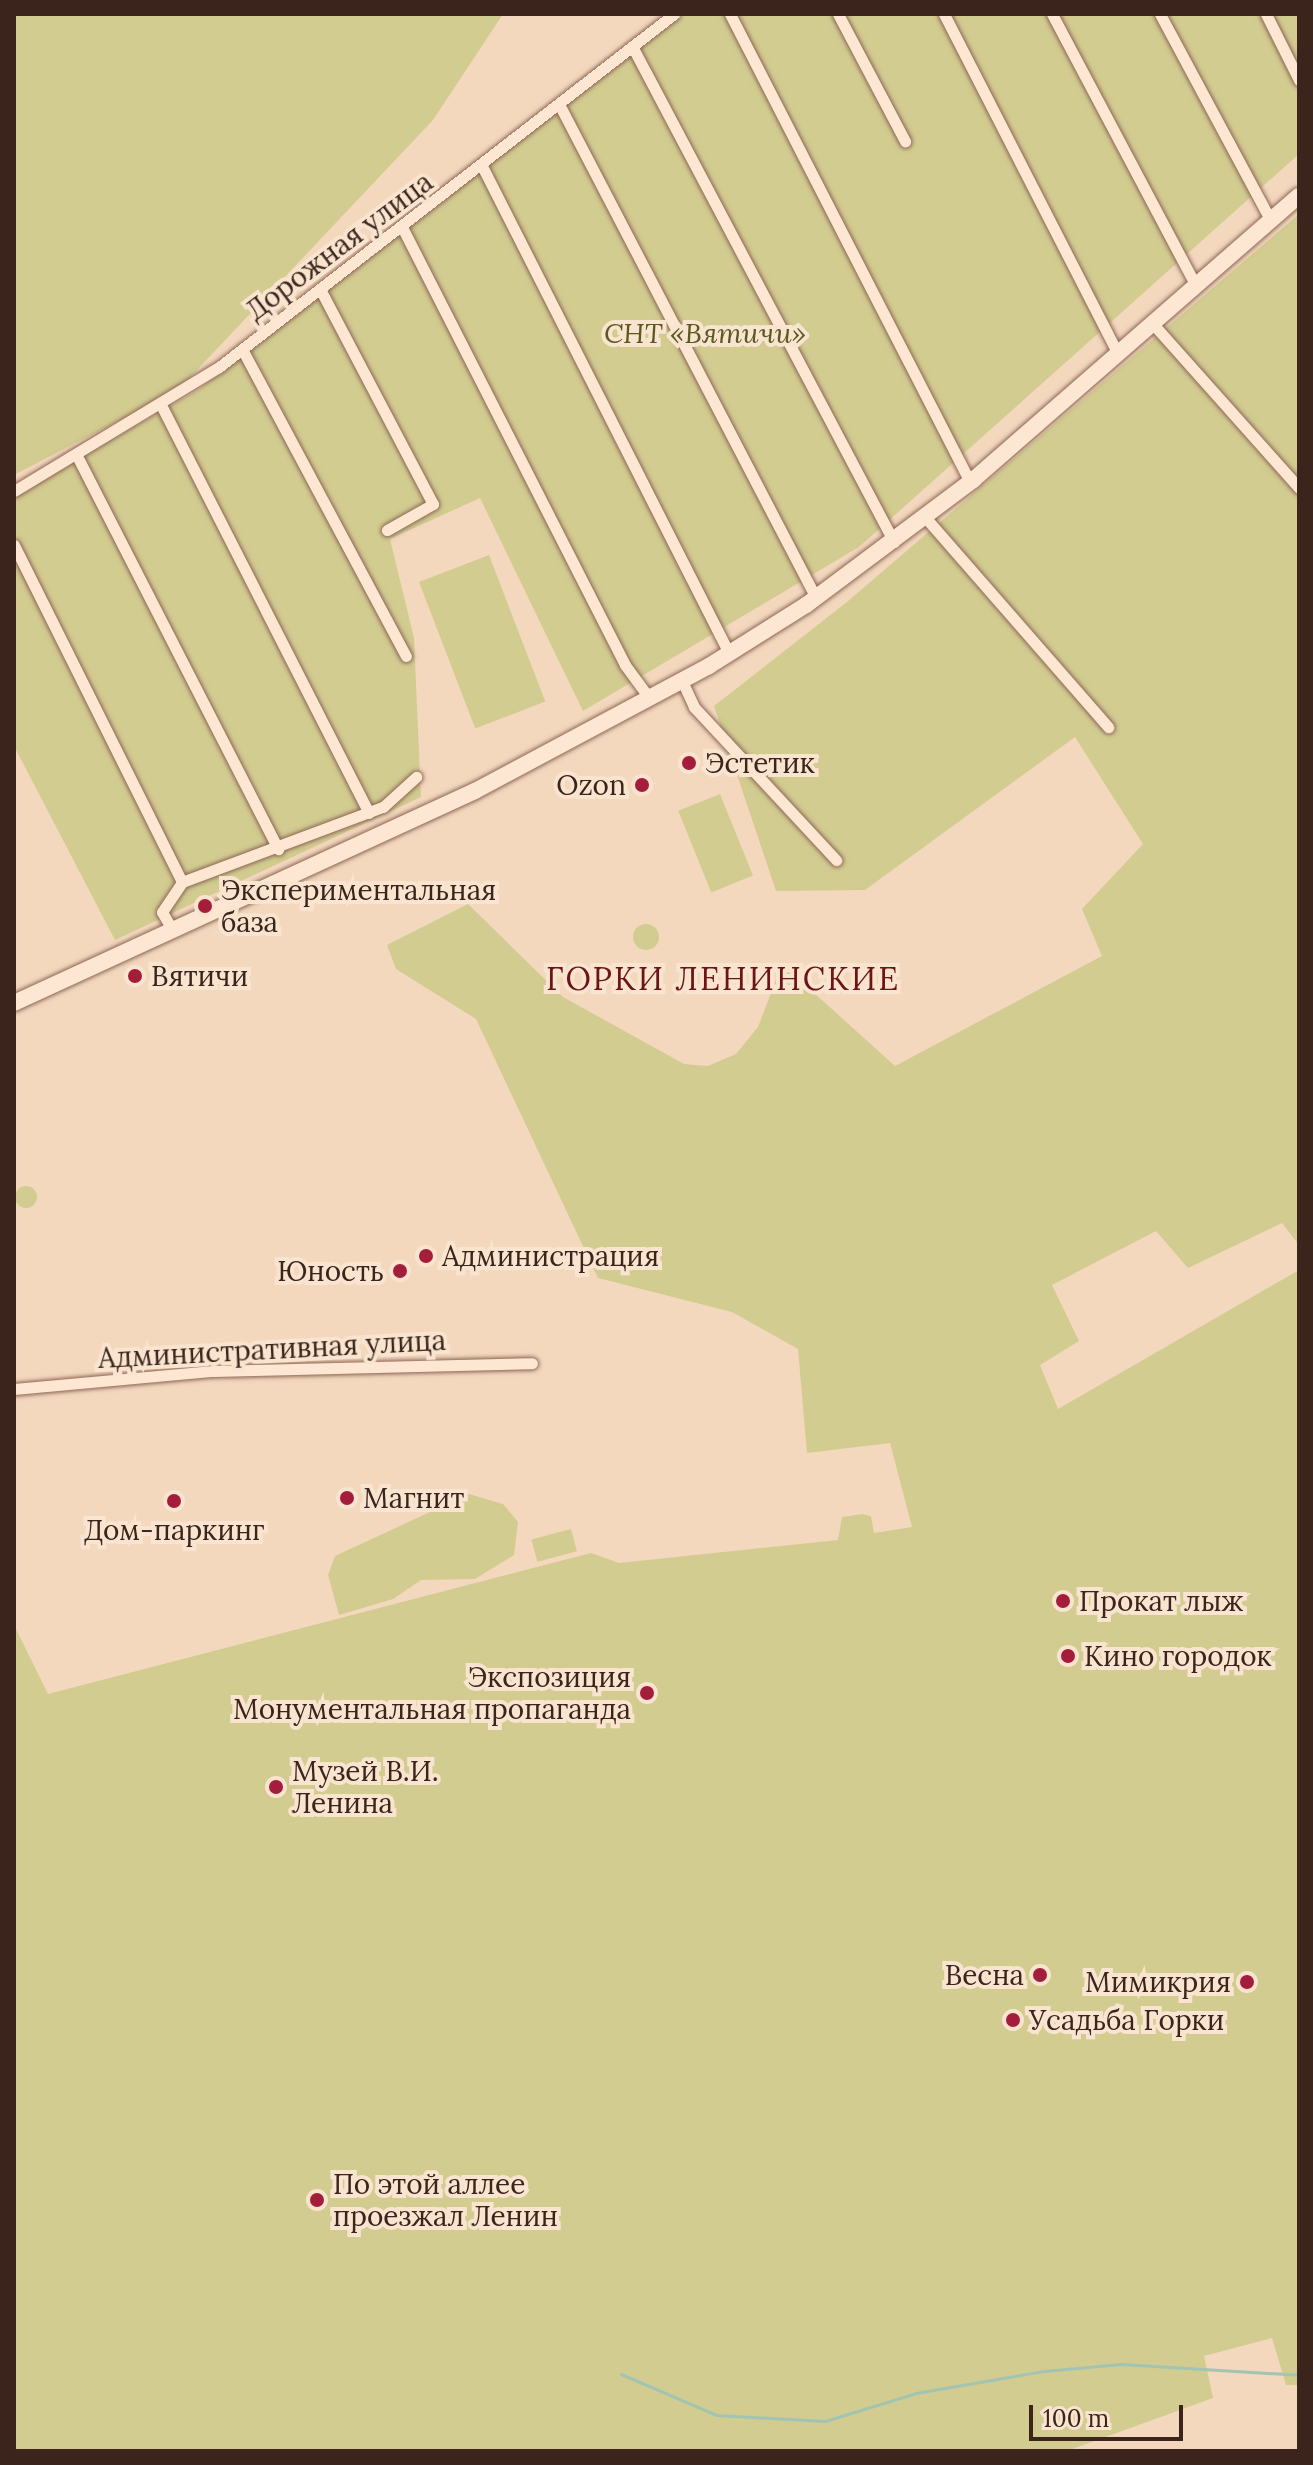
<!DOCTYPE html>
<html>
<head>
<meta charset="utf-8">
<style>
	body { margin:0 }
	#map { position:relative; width:1313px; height:2465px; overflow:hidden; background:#f3d8be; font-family:Lora,serif }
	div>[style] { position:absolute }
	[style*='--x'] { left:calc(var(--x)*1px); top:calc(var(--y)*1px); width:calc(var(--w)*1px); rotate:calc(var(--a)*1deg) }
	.green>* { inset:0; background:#d2cc91; transform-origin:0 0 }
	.round { border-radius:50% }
	.stream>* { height:3px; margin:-1.5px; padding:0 1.5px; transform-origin:1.5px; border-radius:1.5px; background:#a2c4b3 }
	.roads { filter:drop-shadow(0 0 2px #8e6755) drop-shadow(0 0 2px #8e6755) }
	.minor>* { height:11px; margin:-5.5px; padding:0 5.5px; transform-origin:5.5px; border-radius:5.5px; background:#fde7d3 }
	.secondary>* { height:16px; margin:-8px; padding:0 8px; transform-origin:8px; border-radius:8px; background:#fde7d3 }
	.dots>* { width:22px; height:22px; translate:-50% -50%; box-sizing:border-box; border:4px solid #f9e4cf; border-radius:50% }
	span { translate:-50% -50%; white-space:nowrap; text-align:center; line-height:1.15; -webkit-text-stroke:8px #f9e4cf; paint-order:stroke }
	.street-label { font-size:28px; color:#3b241b }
	.park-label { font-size:28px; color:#585a1f; font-style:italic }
	.poi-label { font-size:28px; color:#3b241b }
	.left { translate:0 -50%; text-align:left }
	.right { translate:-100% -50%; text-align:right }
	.quarter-label { font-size:32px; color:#6d1516; letter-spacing:2px }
	.frame { position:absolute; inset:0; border:16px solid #3b241b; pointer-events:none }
	.scale { position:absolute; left:1029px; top:2405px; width:154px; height:36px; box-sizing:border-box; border:4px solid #3b241b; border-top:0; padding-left:10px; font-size:24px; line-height:28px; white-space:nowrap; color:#3b241b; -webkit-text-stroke:6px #f9e4cf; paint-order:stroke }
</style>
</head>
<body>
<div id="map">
	<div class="green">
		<i style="clip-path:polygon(14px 14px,503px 14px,433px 120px,178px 390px,14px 475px)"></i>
		<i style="clip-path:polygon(685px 14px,1299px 14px,1299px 154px,859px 547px,583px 711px,480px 498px,390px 539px,414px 638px,421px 797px,115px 940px,14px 746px,14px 496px,198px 390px)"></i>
		<i style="clip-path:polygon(1299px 214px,1299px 1245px,1282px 1223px,1188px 1268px,1156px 1231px,1052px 1285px,1079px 1341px,1040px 1365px,1058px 1409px,1299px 1270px,1299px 2385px,1286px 2385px,1272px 2338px,1204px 2356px,1213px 2398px,1067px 2451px,14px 2451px,14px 1625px,48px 1694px,591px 1553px,619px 1563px,838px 1540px,842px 1517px,862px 1514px,871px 1516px,874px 1533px,912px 1527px,890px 1443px,807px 1453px,798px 1349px,732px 1312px,598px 1278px,476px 1019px,396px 969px,387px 945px,468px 904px,563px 997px,684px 1064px,708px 1066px,736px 1054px,758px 1027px,782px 964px,895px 1066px,1102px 956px,1082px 909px,1143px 844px,1075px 737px,865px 890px,776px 891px,714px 706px,847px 602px)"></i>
		<i style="left:489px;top:555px;width:157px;height:75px;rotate:69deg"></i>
		<i style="left:720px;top:794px;width:88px;height:45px;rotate:68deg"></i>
		<i class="round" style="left:633px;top:924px;width:26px;height:26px"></i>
		<i class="round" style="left:15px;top:1186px;width:22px;height:22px"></i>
		<i style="clip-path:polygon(469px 1494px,503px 1504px,518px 1522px,514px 1555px,475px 1579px,421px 1580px,393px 1599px,339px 1615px,328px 1575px,335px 1556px)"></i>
		<i style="left:571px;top:1529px;width:23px;height:41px;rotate:75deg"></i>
	</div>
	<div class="stream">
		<i style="--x:621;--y:2374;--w:103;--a:23.3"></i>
		<i style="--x:716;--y:2415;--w:109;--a:3.2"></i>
		<i style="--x:825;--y:2421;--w:95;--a:-17.1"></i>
		<i style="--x:916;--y:2393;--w:130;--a:-9.8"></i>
		<i style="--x:1044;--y:2371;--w:77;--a:-5.2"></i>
		<i style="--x:1121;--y:2364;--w:178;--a:3.5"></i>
	</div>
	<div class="roads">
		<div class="minor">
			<i style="--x:730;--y:14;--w:526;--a:62.85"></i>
			<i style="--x:838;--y:14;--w:144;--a:62.2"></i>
			<i style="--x:944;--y:14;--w:382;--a:62.9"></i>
			<i style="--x:1052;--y:14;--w:308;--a:62.1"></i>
			<i style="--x:1160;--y:14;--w:235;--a:61.8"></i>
			<i style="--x:1266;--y:14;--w:74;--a:63.4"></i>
			<i style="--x:632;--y:46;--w:561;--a:62.16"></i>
			<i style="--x:560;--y:106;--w:555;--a:62.51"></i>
			<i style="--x:483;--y:168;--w:544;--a:63.11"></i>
			<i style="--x:403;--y:229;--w:489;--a:63"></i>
			<i style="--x:625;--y:665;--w:42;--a:53.7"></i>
			<i style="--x:320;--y:289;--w:243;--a:62.3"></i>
			<i style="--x:433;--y:504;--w:53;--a:150.5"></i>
			<i style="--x:1153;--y:324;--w:220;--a:48.3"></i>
			<i style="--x:242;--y:349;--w:348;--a:61.9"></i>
			<i style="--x:160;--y:403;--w:460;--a:63"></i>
			<i style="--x:76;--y:454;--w:444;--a:62.9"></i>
			<i style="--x:14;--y:491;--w:240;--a:-31.2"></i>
			<i style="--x:219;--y:367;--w:576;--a:-37.81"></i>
			<i style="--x:925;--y:517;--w:279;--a:48.9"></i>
			<i style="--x:14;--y:545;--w:377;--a:63.5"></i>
			<i style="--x:682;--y:681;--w:29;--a:65"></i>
			<i style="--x:694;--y:707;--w:209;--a:47.1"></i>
			<i style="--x:173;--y:931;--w:22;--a:-120"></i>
			<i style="--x:162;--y:912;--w:36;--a:-56"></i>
			<i style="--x:182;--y:882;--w:215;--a:-20.5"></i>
			<i style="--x:383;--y:807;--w:45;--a:-42.3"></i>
			<i style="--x:14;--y:1389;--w:200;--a:-5.2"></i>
			<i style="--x:213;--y:1371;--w:319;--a:-1.4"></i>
		</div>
		<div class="secondary">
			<i style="--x:14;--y:1003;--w:507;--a:-24.7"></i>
			<i style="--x:475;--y:791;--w:265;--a:-28.1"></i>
			<i style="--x:709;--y:666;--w:115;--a:-32.2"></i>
			<i style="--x:806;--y:605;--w:209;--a:-36.8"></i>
			<i style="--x:973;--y:480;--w:432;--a:-41.1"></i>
		</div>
	</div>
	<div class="dots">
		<i style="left:689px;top:763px;background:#a41e3b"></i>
		<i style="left:642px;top:785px;background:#a41e3b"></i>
		<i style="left:205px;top:906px;background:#a41e3b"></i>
		<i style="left:135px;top:976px;background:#a41e3b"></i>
		<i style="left:426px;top:1256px;background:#a41e3b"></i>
		<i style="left:400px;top:1271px;background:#a41e3b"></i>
		<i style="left:347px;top:1498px;background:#a41e3b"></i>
		<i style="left:174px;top:1501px;background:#a41e3b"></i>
		<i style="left:1063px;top:1601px;background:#a41e3b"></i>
		<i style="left:1068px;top:1656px;background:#a41e3b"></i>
		<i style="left:647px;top:1693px;background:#a41e3b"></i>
		<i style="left:276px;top:1787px;background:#a41e3b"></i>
		<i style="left:1040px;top:1975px;background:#a41e3b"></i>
		<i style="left:1247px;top:1982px;background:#a41e3b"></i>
		<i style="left:1013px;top:2020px;background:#a41e3b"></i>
		<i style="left:317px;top:2200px;background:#a41e3b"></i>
	</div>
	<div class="street-label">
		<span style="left:339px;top:246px;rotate:-37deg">Дорожная улица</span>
		<span style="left:272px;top:1349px;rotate:-3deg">Административная улица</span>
	</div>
	<div class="park-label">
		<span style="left:705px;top:333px">СНТ «Вятичи»</span>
	</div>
	<div class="poi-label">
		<span class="left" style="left:705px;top:763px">Эстетик</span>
		<span class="right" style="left:626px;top:785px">Ozon</span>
		<span class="left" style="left:221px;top:906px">Экспериментальная<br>база</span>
		<span class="left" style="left:151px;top:976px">Вятичи</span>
		<span class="left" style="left:442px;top:1256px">Администрация</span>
		<span class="right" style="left:384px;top:1271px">Юность</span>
		<span class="left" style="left:363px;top:1498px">Магнит</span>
		<span style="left:174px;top:1530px">Дом-паркинг</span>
		<span class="left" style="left:1079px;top:1601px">Прокат лыж</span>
		<span class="left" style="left:1084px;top:1656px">Кино городок</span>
		<span class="right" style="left:631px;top:1693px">Экспозиция<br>Монументальная пропаганда</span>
		<span class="left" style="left:292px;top:1787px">Музей В.И.<br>Ленина</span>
		<span class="right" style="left:1024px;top:1975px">Весна</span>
		<span class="right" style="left:1231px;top:1982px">Мимикрия</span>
		<span class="left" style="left:1029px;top:2020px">Усадьба Горки</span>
		<span class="left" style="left:333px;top:2200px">По этой аллее<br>проезжал Ленин</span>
	</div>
	<div class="quarter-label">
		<span style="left:723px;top:979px">ГОРКИ ЛЕНИНСКИЕ</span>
	</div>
	<div class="frame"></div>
	<div class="scale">100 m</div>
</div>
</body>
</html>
